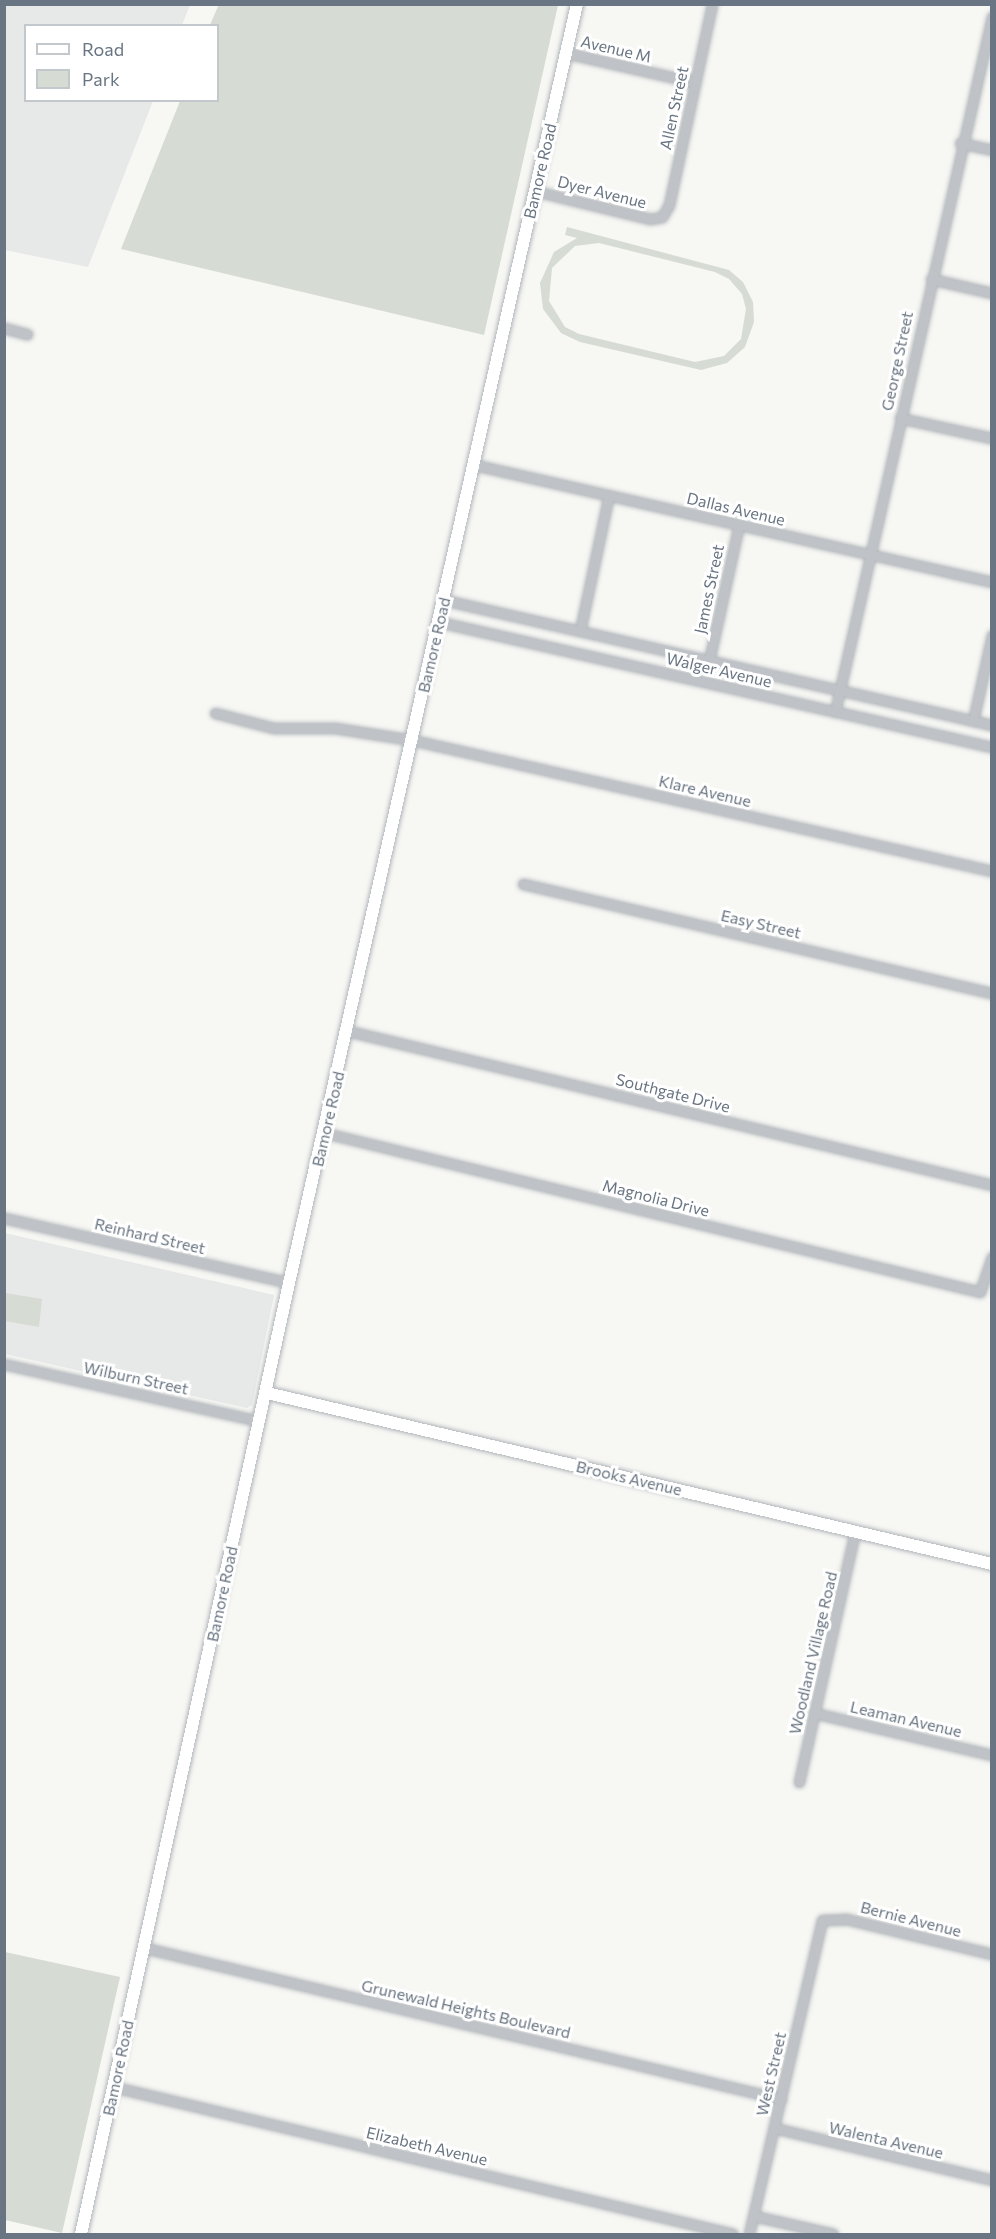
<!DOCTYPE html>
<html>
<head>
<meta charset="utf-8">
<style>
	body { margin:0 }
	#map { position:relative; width:996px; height:2239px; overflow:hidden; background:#f7f7f4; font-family:Commissioner,sans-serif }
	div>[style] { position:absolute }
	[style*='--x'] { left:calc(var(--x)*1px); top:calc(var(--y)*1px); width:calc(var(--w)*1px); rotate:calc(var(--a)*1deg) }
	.built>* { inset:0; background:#e7e9e8 }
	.green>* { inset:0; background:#d6dbd4 }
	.roads { filter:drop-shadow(0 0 2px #b1b6ba) drop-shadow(0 0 2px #b1b6ba) }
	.street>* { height:9px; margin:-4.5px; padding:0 4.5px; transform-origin:4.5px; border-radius:4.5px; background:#bfc2c6 }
	.secondary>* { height:12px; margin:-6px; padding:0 6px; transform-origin:6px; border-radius:6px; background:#fff }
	span { translate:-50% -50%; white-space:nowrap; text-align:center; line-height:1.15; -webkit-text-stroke:6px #fff; paint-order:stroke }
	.street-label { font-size:16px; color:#697582 }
	.frame { position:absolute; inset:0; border:6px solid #697582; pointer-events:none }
	.legend { position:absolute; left:24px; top:24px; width:195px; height:78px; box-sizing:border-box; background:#fff; border:2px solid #c3c8cd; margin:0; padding:8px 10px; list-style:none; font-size:18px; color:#697582 }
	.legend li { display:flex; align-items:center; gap:12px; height:30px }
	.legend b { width:30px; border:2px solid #c3c8cd }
</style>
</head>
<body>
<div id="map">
	<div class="built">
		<i style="clip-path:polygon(5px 4px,190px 5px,182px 25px,26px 26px,26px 100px,153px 101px,88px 267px,5px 250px)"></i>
		<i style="clip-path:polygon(5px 1233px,274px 1295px,252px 1405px,247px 1408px,5px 1354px)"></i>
	</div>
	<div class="green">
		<i style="clip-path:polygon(219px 4px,558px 5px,484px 335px,121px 249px,180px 101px,218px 100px,218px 26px,210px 25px)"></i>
		<i style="clip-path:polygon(evenodd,567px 227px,729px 270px,743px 282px,753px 302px,754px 322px,745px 347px,727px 363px,701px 370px,580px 342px,561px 333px,543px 309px,540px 283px,554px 252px,577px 238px,565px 235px,567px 227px,599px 243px,715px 272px,729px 279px,742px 294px,746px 309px,741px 339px,724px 356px,695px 362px,579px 334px,565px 327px,549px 301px,552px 268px,575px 246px,599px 243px)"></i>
		<i style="clip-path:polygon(5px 1293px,42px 1299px,39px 1327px,5px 1321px)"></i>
		<i style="clip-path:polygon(5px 1952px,120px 1977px,62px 2233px,5px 2220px)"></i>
	</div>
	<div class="roads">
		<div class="street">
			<i style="--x:566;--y:53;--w:131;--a:12.8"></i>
			<i style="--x:960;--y:143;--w:33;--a:12"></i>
			<i style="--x:535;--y:191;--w:118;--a:13.7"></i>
			<i style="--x:650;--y:219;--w:12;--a:-9"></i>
			<i style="--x:662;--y:217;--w:14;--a:-60"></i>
			<i style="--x:669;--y:205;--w:206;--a:-77.9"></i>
			<i style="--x:931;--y:279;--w:63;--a:12.9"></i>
			<i style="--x:4;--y:328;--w:24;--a:15"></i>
			<i style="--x:900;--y:418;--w:94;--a:12.3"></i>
			<i style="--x:475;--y:465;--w:530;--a:12.75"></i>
			<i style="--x:444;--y:600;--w:562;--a:12.85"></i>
			<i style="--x:439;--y:622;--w:567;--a:12.74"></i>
			<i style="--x:580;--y:631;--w:139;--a:-78"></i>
			<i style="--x:709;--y:661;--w:139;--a:-77.6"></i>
			<i style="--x:835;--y:712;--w:713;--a:-77.27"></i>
			<i style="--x:215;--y:713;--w:61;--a:14.3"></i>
			<i style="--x:274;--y:728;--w:61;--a:0"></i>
			<i style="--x:335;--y:728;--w:78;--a:8.9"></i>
			<i style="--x:412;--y:740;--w:595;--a:12.73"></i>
			<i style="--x:973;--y:721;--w:88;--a:-77.5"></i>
			<i style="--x:523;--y:884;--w:481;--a:13.1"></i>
			<i style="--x:348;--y:1031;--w:662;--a:13.45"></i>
			<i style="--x:325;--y:1133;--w:674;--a:13.64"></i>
			<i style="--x:980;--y:1292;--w:37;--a:-71"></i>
			<i style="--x:4;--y:1218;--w:292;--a:12.8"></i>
			<i style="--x:4;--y:1364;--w:262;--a:12.6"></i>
			<i style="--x:814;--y:1713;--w:183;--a:13.3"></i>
			<i style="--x:799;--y:1782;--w:257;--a:-77.4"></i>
			<i style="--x:145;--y:1948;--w:654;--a:13.36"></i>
			<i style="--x:114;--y:2087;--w:636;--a:13.36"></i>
			<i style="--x:774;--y:2128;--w:224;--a:13.4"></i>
			<i style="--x:754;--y:2216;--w:81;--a:12.8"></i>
			<i style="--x:749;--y:2234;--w:322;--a:-76.9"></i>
			<i style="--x:822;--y:1920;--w:24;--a:-2"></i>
			<i style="--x:846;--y:1919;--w:150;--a:13.5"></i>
		</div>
		<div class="secondary">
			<i style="--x:267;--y:1393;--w:745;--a:13.27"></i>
			<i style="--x:81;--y:2234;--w:973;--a:-77.66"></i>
			<i style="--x:289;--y:1283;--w:1311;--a:-77.31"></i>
		</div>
	</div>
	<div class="street-label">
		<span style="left:616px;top:49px;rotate:13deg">Avenue M</span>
		<span style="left:674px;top:108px;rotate:-78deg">Allen Street</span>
		<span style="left:540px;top:171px;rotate:-77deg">Bamore Road</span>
		<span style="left:602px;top:192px;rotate:14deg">Dyer Avenue</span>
		<span style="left:897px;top:361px;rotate:-78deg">George Street</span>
		<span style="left:736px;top:509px;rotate:13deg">Dallas Avenue</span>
		<span style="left:709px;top:589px;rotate:-78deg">James Street</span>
		<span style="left:434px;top:645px;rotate:-77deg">Bamore Road</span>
		<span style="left:719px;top:670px;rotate:13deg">Walger Avenue</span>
		<span style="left:705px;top:791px;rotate:13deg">Klare Avenue</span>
		<span style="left:761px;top:924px;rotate:13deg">Easy Street</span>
		<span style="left:673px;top:1093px;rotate:14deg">Southgate Drive</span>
		<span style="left:328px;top:1119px;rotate:-77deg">Bamore Road</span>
		<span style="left:656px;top:1198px;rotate:14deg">Magnolia Drive</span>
		<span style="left:150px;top:1236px;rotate:13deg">Reinhard Street</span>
		<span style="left:136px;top:1378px;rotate:12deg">Wilburn Street</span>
		<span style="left:629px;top:1478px;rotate:13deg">Brooks Avenue</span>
		<span style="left:222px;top:1594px;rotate:-78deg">Bamore Road</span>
		<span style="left:813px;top:1653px;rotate:-77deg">Woodland Village Road</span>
		<span style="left:906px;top:1719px;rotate:13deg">Leaman Avenue</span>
		<span style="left:911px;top:1919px;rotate:14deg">Bernie Avenue</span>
		<span style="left:466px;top:2009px;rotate:13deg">Grunewald Heights Boulevard</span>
		<span style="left:118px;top:2068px;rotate:-78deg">Bamore Road</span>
		<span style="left:771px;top:2074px;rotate:-77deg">West Street</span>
		<span style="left:886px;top:2140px;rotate:13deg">Walenta Avenue</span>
		<span style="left:427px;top:2146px;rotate:13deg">Elizabeth Avenue</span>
	</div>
	<div class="frame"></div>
	<ul class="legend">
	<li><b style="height:8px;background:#fff"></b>Road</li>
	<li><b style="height:16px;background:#d6dbd4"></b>Park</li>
	</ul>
</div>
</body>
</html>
